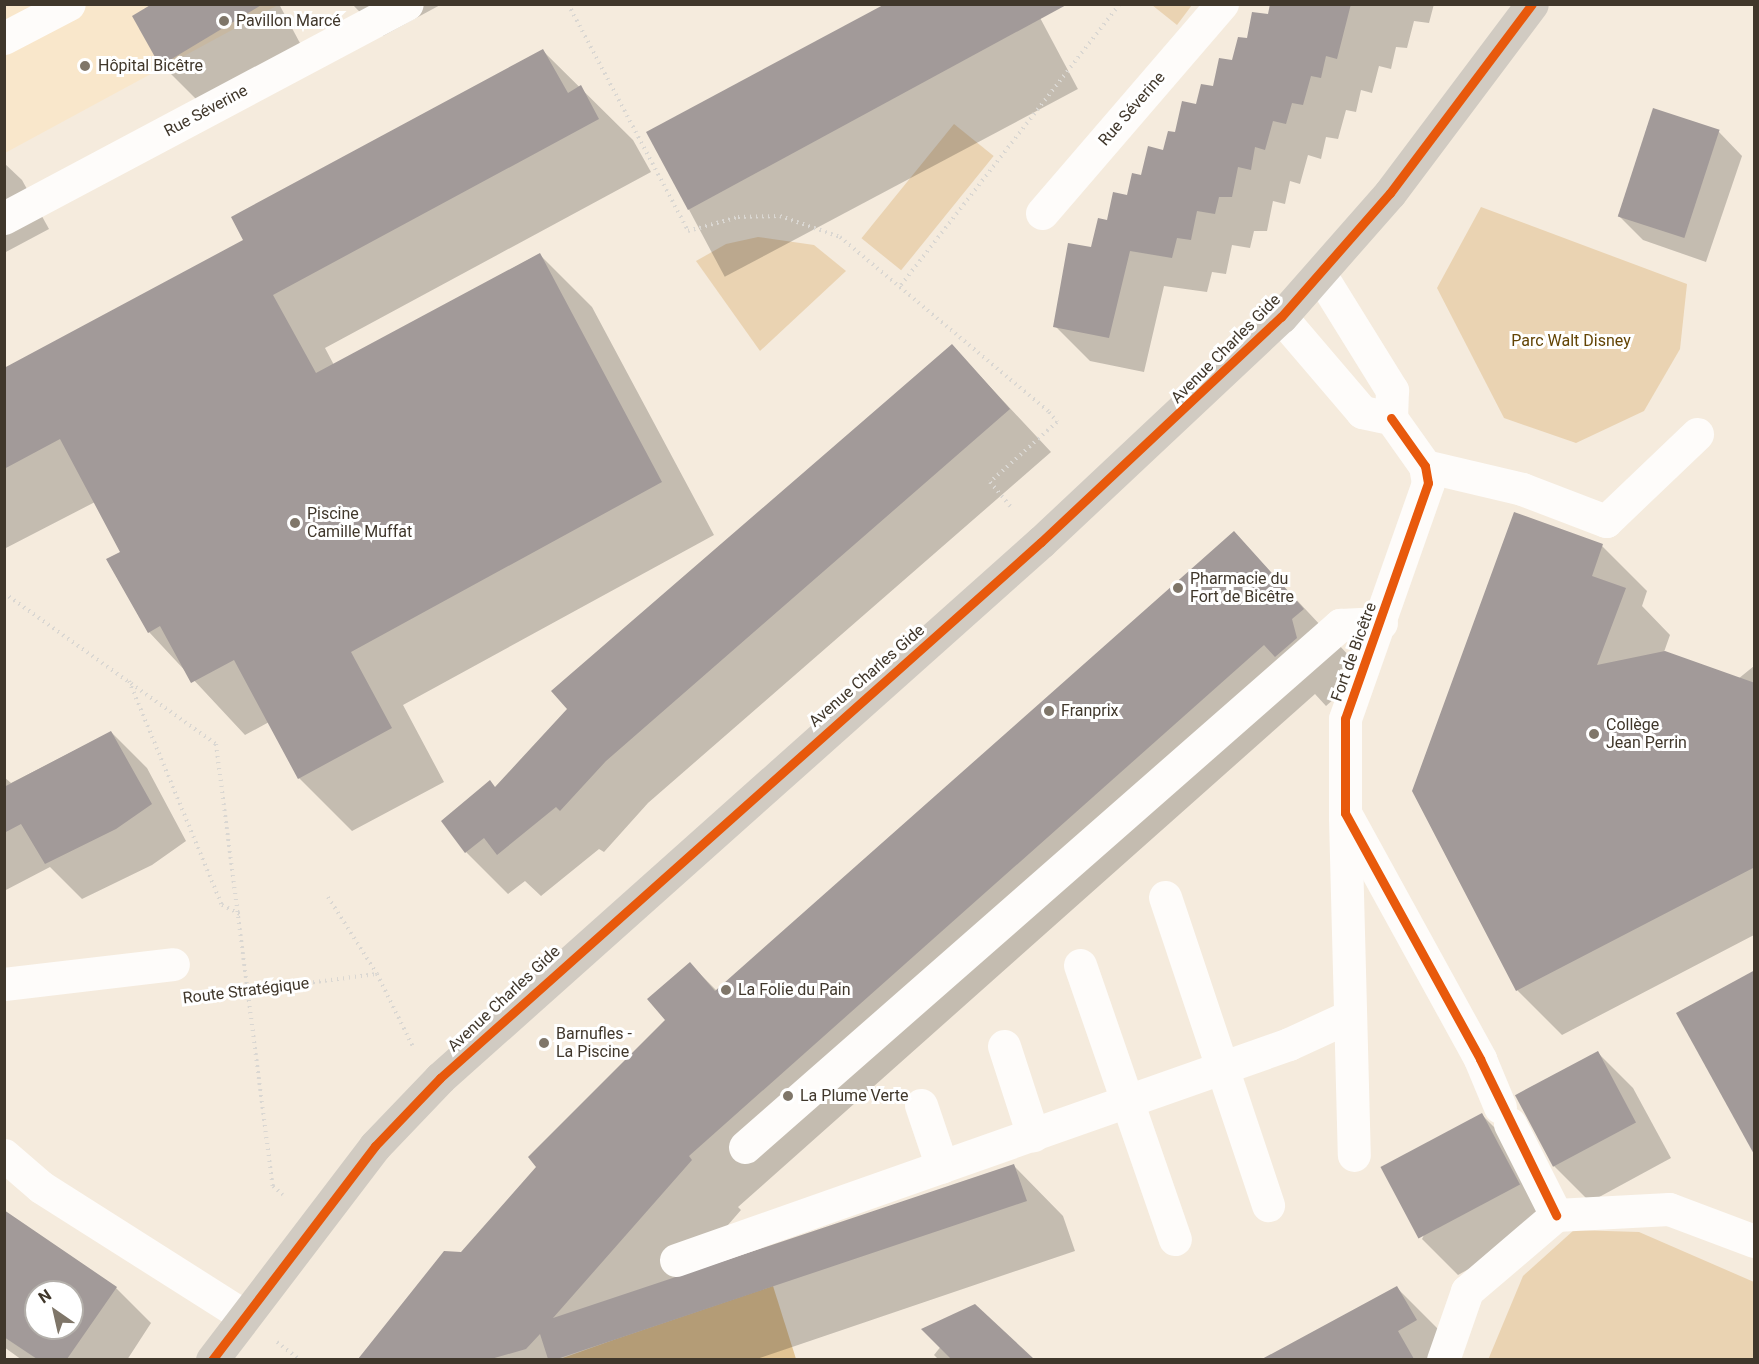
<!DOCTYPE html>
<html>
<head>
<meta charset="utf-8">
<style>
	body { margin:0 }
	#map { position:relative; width:1759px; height:1364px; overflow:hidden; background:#f5ebdd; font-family:Roboto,sans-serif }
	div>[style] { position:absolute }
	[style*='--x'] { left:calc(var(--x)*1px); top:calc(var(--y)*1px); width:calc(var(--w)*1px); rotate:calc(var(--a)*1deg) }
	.built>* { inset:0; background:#f9e7cb }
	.green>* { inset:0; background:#ead3b2; transform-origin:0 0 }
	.forest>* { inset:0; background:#e2c494 }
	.shadow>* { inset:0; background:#0003; transform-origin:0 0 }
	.building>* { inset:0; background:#a29a99; transform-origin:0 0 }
	.path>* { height:4px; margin-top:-2px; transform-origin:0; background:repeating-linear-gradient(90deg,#dad7d2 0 1.5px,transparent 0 6px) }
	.minor>* { height:33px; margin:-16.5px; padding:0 16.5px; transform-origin:16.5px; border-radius:16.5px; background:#fefcfa }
	.major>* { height:33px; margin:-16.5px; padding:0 16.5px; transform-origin:16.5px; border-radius:16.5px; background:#d1cbc2 }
	.cycleway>* { height:9px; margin:-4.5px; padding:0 4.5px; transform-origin:4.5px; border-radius:4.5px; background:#e8590c }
	.dots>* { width:16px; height:16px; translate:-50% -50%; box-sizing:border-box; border:3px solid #fff; border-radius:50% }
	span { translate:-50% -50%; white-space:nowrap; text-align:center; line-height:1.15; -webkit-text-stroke:6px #fff; paint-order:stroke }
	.poi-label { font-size:16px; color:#40372b }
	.left { translate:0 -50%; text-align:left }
	.street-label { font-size:16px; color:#40372b }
	.park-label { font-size:16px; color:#634405 }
	.frame { position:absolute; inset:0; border:6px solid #40372b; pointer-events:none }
	.north { position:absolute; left:24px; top:1280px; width:60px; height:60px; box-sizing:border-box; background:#fff; border:2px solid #b3afaa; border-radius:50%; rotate:326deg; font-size:16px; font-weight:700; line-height:24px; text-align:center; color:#40372b }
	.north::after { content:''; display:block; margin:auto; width:21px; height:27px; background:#7f7669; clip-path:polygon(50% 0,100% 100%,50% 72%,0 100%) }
</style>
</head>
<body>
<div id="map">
	<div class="built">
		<i style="clip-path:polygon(5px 5px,278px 5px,5px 153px)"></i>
	</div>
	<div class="green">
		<i style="clip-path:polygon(1152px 5px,1192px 5px,1177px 25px)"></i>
		<i style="left:954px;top:124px;width:51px;height:147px;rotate:39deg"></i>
		<i style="clip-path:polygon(1481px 207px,1687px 284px,1680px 349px,1644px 411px,1576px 443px,1504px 418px,1437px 288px)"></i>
		<i style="clip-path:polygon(758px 237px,814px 245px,846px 271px,760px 351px,696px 261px,726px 244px)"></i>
		<i style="clip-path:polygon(1574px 1230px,1639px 1232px,1754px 1282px,1754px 1359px,1488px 1360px,1523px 1276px)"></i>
	</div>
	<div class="forest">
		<i style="clip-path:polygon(773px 1286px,796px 1359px,557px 1360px,616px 1339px)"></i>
	</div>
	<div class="shadow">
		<i style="clip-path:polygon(155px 4px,279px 4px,315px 71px,219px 122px,162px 65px)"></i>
		<i style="clip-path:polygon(352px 4px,442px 4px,383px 36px)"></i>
		<i style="clip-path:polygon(1272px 4px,1434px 4px,1429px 23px,1414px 21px,1407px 48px,1396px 47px,1391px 69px,1379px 66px,1372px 93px,1361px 90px,1356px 112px,1346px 110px,1338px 139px,1326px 137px,1321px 159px,1308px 155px,1300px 184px,1290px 181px,1285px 204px,1273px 201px,1267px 231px,1254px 231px,1250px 248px,1232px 245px,1226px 274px,1212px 272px,1207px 292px,1164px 286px,1144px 372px,1090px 361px,1055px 326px,1092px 249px,1269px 16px)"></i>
		<i style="left:1038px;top:14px;width:85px;height:400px;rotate:62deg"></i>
		<i style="clip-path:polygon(542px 50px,633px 140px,651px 172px,325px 348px,334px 365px,539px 254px,592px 307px,714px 535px,403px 705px,444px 782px,352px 831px,299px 778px,269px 722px,245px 735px,149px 632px,122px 552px,95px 502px,4px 549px,4px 370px,245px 241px)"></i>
		<i style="clip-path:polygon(1718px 131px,1742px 156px,1706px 262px,1643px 240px,1618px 215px)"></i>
		<i style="clip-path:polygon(4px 163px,22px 180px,49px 229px,4px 253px)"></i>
		<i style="clip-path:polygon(952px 346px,1051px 452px,648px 803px,604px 852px,599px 849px,541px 896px,525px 881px,508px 894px,466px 852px,495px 788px)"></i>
		<i style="clip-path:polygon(1234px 533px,1353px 660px,1341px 670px,1346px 688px,1326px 706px,1315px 694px,738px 1207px,741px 1210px,683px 1277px,1014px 1166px,1063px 1216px,1075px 1251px,754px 1360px,359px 1360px,445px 1252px,462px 1253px,667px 1020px,690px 964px,717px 991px)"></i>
		<i style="clip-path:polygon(1602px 546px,1647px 591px,1642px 606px,1670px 635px,1664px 652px,1738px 679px,1754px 666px,1754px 935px,1562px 1035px,1517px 990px,1413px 791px)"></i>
		<i style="clip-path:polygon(111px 732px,147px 768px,186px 841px,152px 865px,82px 899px,50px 867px,4px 891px,4px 777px,11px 783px)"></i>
		<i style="clip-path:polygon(1598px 1053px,1633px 1088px,1671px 1158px,1590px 1202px,1554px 1166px,1517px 1097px)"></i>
		<i style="clip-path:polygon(1482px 1115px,1518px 1151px,1555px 1221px,1458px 1275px,1422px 1239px)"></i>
		<i style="clip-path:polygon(evenodd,4px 1212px,116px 1288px,151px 1323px,127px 1360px,22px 1360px,4px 1347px,4px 1212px,36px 1292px,72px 1292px,72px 1328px,36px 1328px,36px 1292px)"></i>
		<i style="clip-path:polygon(1397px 1288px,1442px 1333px,1458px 1360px,1265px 1360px)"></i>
		<i style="clip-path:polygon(974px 1305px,1031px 1360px,939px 1360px,934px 1355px)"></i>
	</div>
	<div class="building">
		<i style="clip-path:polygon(152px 4px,263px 4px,160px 66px,132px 16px)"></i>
		<i style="clip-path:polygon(885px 4px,1068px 4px,688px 210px,646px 132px)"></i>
		<i style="clip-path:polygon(1270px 4px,1351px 4px,1337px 59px,1326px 56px,1321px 78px,1311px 76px,1303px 105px,1292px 103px,1286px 124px,1273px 121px,1265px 150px,1255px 147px,1251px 170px,1238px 167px,1232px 197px,1219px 197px,1215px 214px,1197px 211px,1191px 240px,1177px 238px,1172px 258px,1130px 251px,1109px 338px,1053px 327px,1068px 243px,1091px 247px,1098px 218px,1107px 220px,1113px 192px,1127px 195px,1132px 173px,1141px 175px,1148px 146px,1163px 150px,1168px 131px,1175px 132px,1182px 101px,1196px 104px,1201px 84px,1213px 86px,1219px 58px,1232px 60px,1238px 37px,1247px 38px,1252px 12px,1268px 14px)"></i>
		<i style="clip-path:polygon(543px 49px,568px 93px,581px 85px,599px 119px,273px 295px,316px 373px,540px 253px,662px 482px,351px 652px,392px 728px,298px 779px,234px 660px,191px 683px,160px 626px,148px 633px,106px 559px,120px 552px,60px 439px,4px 469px,4px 368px,243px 240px,231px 217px)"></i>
		<i style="left:1653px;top:108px;width:70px;height:114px;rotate:18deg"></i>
		<i style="clip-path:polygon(952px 344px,1010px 409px,606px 761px,560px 811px,556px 807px,497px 855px,484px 838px,465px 853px,441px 821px,490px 780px,495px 787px,567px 709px,551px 691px)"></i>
		<i style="clip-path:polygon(1514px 512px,1603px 544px,1592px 576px,1626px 588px,1597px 665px,1665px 651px,1755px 683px,1755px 867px,1516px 991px,1412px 791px)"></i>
		<i style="clip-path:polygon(1234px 531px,1304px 609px,1292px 619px,1297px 638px,1275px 657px,1264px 645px,689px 1156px,692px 1160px,553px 1318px,1014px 1164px,1027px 1201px,557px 1359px,548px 1359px,540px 1334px,526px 1349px,491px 1359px,358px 1359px,444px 1251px,461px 1252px,536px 1167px,528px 1157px,665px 1020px,647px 999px,690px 962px,715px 991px)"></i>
		<i style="clip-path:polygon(111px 731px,152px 804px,116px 829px,45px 864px,21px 824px,4px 833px,4px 787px)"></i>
		<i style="clip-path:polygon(1755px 970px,1755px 1156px,1676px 1013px)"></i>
		<i style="left:1598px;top:1051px;width:81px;height:94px;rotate:62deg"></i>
		<i style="left:1482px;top:1113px;width:81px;height:115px;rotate:62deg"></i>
		<i style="clip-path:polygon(evenodd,4px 1210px,117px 1287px,67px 1359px,37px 1359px,4px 1337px,4px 1210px,36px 1292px,72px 1292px,72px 1328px,36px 1328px,36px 1292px)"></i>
		<i style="clip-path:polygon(1397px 1286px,1417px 1320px,1398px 1331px,1414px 1359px,1262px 1359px)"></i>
		<i style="clip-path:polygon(975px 1304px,1034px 1359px,951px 1359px,921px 1329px)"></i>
	</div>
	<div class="path">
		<i style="--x:568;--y:4;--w:257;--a:62.1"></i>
		<i style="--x:688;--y:231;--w:52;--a:-15.6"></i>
		<i style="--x:738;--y:217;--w:42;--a:-1.4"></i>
		<i style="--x:780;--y:216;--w:64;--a:19.3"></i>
		<i style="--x:840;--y:237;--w:273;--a:39.9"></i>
		<i style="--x:1049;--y:412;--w:13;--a:51"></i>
		<i style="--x:1057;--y:422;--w:90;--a:138.2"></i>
		<i style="--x:990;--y:482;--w:35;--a:50"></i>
		<i style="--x:901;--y:285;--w:356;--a:-52.1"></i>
		<i style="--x:4;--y:593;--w:260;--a:35.5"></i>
		<i style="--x:216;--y:744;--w:446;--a:82.7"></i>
		<i style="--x:273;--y:1186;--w:13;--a:42"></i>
		<i style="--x:129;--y:681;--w:243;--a:67.5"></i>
		<i style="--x:222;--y:905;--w:20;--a:27"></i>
		<i style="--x:328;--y:897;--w:91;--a:57.5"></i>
		<i style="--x:200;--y:997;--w:178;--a:-7.4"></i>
		<i style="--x:377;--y:974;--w:81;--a:63.7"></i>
		<i style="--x:277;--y:1342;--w:29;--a:38"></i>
	</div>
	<div class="minor">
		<i style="--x:4;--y:38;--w:73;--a:-27.6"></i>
		<i style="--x:1042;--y:213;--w:276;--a:-49.3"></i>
		<i style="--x:4;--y:218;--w:456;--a:-28"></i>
		<i style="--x:1320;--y:274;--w:137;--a:58.2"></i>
		<i style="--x:1392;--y:390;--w:28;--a:92"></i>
		<i style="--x:1281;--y:317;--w:125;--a:49.5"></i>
		<i style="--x:1362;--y:412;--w:30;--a:12"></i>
		<i style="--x:1391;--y:418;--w:59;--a:54.7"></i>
		<i style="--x:1425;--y:466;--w:17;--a:80"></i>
		<i style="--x:1428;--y:483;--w:250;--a:109.4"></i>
		<i style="--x:1345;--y:719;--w:94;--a:90"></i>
		<i style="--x:1345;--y:813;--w:281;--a:61.2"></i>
		<i style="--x:1480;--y:1059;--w:52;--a:67.4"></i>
		<i style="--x:1425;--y:466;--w:100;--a:13.3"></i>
		<i style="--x:1522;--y:489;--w:90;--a:20.9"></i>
		<i style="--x:1606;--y:521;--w:126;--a:-43.7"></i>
		<i style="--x:1345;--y:818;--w:337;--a:88.5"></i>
		<i style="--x:1165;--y:897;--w:325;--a:71.5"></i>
		<i style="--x:1080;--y:965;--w:290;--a:70.9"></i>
		<i style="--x:4;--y:984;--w:170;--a:-6.7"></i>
		<i style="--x:1004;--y:1046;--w:94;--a:72"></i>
		<i style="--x:921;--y:1105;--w:65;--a:71.3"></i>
		<i style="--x:1510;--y:1124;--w:102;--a:63.2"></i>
		<i style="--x:745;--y:1147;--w:792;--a:-41.26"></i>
		<i style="--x:1340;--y:625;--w:41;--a:-2.8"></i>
		<i style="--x:4;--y:1155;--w:49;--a:40.9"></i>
		<i style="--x:41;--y:1187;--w:241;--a:32.4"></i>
		<i style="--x:676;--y:1260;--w:650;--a:-19.41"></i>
		<i style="--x:1289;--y:1044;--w:67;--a:-24.7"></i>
		<i style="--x:1443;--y:1360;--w:73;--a:-70.8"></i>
		<i style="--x:1467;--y:1291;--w:117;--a:-40.5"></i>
		<i style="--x:1556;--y:1215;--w:113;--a:-3"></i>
		<i style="--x:1669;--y:1209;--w:91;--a:20.6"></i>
	</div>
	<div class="major">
		<i style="--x:212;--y:1360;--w:269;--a:-52.7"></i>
		<i style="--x:375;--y:1146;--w:94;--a:-46.3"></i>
		<i style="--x:440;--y:1078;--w:805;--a:-41.73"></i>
		<i style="--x:1041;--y:542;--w:329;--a:-43.2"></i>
		<i style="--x:1281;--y:317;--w:165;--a:-48.7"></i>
		<i style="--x:1390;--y:193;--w:236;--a:-53.1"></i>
	</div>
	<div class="cycleway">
		<i style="--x:1391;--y:418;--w:59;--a:54.7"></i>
		<i style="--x:1425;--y:466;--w:17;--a:80"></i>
		<i style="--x:1428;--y:483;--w:250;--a:109.4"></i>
		<i style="--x:1345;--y:719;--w:94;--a:90"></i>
		<i style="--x:1345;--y:813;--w:281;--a:61.2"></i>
		<i style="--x:1480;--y:1059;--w:174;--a:64"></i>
		<i style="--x:212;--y:1360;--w:269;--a:-52.7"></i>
		<i style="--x:375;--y:1146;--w:94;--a:-46.3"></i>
		<i style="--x:440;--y:1078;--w:805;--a:-41.73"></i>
		<i style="--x:1041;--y:542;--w:329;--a:-43.2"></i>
		<i style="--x:1281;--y:317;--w:165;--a:-48.7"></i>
		<i style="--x:1390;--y:193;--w:236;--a:-53.1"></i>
	</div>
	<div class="dots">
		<i style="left:224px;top:21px;background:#7f7669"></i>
		<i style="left:85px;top:66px;background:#7f7669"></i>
		<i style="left:295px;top:523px;background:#7f7669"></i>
		<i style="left:1178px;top:588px;background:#7f7669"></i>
		<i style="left:1049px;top:711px;background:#7f7669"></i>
		<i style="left:1594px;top:734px;background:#7f7669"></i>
		<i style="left:726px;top:990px;background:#7f7669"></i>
		<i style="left:544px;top:1043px;background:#7f7669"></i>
		<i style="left:788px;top:1096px;background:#7f7669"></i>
	</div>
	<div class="poi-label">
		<span class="left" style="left:236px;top:21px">Pavillon Marcé</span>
		<span class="left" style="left:98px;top:66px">Hôpital Bicêtre</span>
		<span class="left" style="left:307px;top:523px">Piscine<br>Camille Muffat</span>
		<span class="left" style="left:1190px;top:588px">Pharmacie du<br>Fort de Bicêtre</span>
		<span class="left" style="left:1061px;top:711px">Franprix</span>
		<span class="left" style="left:1606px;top:734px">Collège<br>Jean Perrin</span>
		<span class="left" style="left:738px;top:990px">La Folie du Pain</span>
		<span class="left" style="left:556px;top:1043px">Barnufles -<br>La Piscine</span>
		<span class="left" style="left:800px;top:1096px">La Plume Verte</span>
	</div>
	<div class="street-label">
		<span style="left:1132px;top:109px;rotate:-49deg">Rue Séverine</span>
		<span style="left:206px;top:111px;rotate:-28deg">Rue Séverine</span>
		<span style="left:1226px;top:349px;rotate:-45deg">Avenue Charles Gide</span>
		<span style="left:1354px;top:652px;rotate:-70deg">Fort de Bicêtre</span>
		<span style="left:867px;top:676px;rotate:-41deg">Avenue Charles Gide</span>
		<span style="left:246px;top:991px;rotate:-7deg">Route Stratégique</span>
		<span style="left:504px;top:999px;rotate:-43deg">Avenue Charles Gide</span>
	</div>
	<div class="park-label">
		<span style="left:1571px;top:341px">Parc Walt Disney</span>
	</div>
	<div class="frame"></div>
	<div class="north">N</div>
</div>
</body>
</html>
